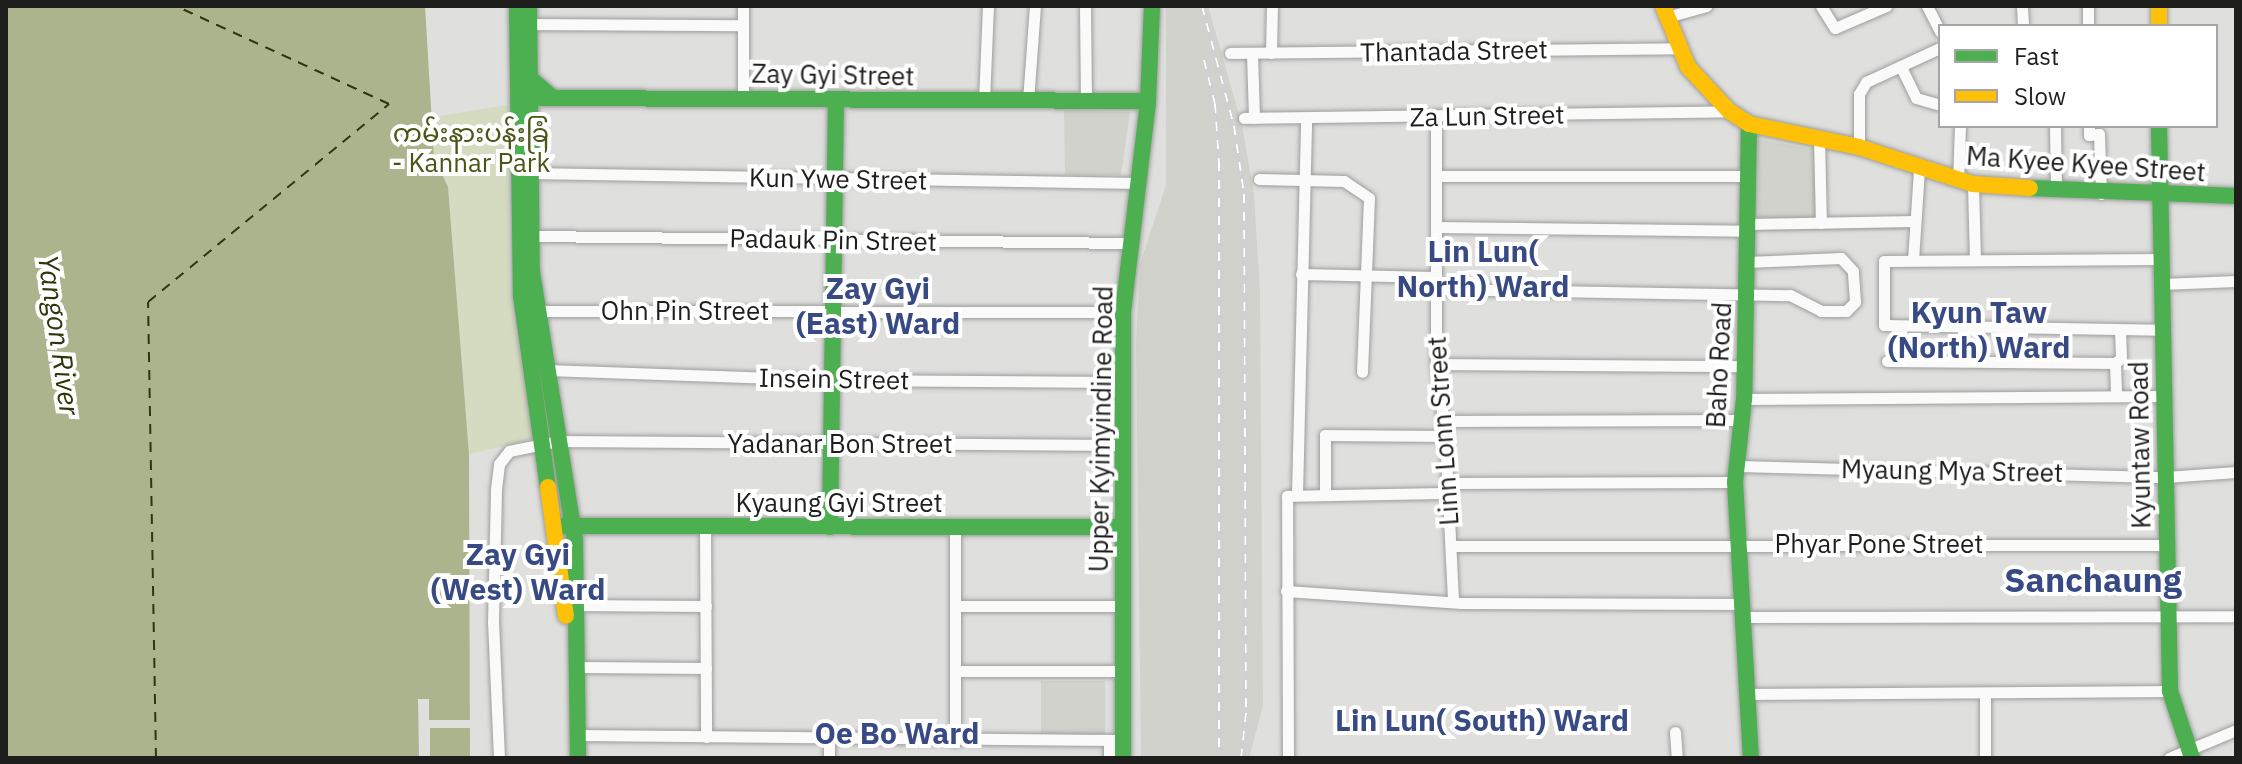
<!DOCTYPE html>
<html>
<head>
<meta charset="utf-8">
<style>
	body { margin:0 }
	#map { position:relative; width:2242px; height:764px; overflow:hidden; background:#dfe0de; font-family:"IBM Plex Sans","Noto Sans Myanmar",sans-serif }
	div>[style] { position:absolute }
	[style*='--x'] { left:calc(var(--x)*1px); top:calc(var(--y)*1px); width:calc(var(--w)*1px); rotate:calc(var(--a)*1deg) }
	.built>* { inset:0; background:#d1d2cb; transform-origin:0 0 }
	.green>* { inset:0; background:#d5dbc0 }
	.water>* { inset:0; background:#abb48c }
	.pier>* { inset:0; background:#dfe0de }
	.ferry>* { height:2px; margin-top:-1px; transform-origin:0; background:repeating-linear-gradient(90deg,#2f360a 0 10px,transparent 0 18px) }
	.roads { filter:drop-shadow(0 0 2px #9d9e9c) drop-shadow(0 0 2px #9d9e9c) }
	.street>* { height:11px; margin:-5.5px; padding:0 5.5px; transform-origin:5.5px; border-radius:5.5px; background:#fafafa }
	.fast>* { height:16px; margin:-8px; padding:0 8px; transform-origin:8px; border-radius:8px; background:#4caf50 }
	.slow>* { height:16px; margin:-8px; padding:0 8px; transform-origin:8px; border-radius:8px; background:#ffc107 }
	.rail>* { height:6px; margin-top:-3px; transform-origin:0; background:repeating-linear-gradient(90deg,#fff 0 9px,#d0d0d0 0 18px); box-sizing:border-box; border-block:2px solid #d0d0d0 }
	span { translate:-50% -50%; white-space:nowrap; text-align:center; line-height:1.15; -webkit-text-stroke:8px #fff; paint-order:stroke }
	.street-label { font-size:26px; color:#1e1e1d }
	.park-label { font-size:26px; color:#4b5515 }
	.water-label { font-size:28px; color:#2f360a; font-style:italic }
	.quarter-label { font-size:30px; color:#374a84; font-weight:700 }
	.district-label { font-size:34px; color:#374a84; font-weight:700 }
	.frame { position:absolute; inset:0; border:8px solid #1e1e1d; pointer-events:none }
	.legend { position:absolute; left:1938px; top:24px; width:280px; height:104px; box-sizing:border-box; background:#fff; border:2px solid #a5a5a5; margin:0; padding:10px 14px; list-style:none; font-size:24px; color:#1e1e1d }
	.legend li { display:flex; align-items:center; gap:16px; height:40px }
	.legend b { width:40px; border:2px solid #a5a5a5 }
</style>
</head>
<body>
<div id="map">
	<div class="built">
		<i style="clip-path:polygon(1166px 6px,1208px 6px,1242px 125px,1254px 194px,1260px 292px,1263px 706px,1249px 758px,1141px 758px,1136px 344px,1140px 264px,1166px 185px)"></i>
		<i style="clip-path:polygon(1064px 111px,1130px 112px,1121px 175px,1065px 175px)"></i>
		<i style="clip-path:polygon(1758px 139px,1826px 152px,1827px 218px,1906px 219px,1906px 230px,1759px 231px)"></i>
		<i style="left:1041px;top:681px;width:64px;height:54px"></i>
	</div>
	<div class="green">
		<i style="clip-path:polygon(508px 105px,509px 292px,534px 439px,469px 454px,448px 187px,434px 157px,432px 117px)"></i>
	</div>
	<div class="water">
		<i style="clip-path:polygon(6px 6px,425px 6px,434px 157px,448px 187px,469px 454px,470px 758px,6px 758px)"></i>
	</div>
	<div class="pier">
		<i style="clip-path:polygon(418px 699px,429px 699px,429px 720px,470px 720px,470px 728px,430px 728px,430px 758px,419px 758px)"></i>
	</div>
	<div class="ferry">
		<i style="--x:156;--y:758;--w:456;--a:-91"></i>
		<i style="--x:148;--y:302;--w:312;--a:-39.4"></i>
		<i style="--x:389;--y:104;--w:234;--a:-155.3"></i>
	</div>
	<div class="roads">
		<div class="street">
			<i style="--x:743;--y:6;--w:92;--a:90"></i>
			<i style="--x:1085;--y:6;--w:95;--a:89.4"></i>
			<i style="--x:1821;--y:6;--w:26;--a:58"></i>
			<i style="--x:1835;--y:28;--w:56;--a:-23.3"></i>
			<i style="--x:1927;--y:6;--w:29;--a:63"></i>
			<i style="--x:2022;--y:6;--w:20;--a:87"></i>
			<i style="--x:2088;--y:6;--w:20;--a:90"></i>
			<i style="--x:1667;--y:17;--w:41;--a:-15.8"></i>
			<i style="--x:529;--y:24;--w:214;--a:0.3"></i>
			<i style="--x:1230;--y:53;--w:448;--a:-0.6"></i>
			<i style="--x:1252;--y:53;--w:65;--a:88.2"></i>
			<i style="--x:1271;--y:53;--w:47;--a:-88.8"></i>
			<i style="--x:1901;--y:67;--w:34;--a:64"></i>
			<i style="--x:1916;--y:98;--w:25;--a:16"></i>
			<i style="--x:984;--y:101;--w:95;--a:-87.6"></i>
			<i style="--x:1028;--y:101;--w:95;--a:-85.8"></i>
			<i style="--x:1436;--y:117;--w:247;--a:90"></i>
			<i style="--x:1436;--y:364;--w:73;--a:82.9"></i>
			<i style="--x:1445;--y:436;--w:164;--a:87.2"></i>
			<i style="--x:1244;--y:118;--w:485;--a:-0.8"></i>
			<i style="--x:2055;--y:126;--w:65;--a:89.1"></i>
			<i style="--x:2089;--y:126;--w:9;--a:90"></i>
			<i style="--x:2089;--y:135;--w:10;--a:-6"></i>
			<i style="--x:2099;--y:134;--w:60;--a:88.1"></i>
			<i style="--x:1819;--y:137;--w:86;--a:88.7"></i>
			<i style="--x:1859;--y:147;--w:53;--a:-90"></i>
			<i style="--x:1859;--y:94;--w:14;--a:-60"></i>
			<i style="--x:1866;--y:82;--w:81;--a:-24.7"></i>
			<i style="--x:528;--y:173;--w:611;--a:0.94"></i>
			<i style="--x:1436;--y:176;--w:312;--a:0"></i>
			<i style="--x:1259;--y:179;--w:85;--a:1.3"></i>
			<i style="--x:1344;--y:181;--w:30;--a:34"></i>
			<i style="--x:1369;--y:198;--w:174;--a:92.3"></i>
			<i style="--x:1958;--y:181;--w:55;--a:-87.9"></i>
			<i style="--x:1973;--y:184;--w:75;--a:88.5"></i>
			<i style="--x:1747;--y:224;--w:167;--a:-1"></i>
			<i style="--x:1436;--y:227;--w:311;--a:0.7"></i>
			<i style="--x:532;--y:236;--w:600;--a:0.67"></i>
			<i style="--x:2161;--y:259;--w:277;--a:179.6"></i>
			<i style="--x:1884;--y:261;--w:64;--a:90"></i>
			<i style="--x:1884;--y:325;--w:277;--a:1"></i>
			<i style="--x:1913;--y:260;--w:90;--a:-86.2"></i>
			<i style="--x:1301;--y:274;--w:135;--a:1.3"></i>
			<i style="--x:2161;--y:284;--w:75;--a:-2.3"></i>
			<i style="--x:1436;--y:289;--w:354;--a:1"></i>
			<i style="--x:1790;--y:295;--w:35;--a:27"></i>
			<i style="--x:1821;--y:311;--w:25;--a:0"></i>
			<i style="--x:1846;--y:311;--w:13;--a:-45"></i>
			<i style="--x:1855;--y:302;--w:31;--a:-94"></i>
			<i style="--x:1853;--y:271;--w:18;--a:-133"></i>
			<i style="--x:1841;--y:258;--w:94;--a:177.6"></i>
			<i style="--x:535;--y:311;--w:588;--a:0.1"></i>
			<i style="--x:1887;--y:361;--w:228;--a:0.5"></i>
			<i style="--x:2115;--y:363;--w:8;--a:-40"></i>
			<i style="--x:2121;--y:358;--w:28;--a:-92"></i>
			<i style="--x:2115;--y:363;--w:27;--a:88"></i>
			<i style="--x:1436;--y:364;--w:309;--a:0.4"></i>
			<i style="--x:546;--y:370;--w:286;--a:2"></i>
			<i style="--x:832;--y:380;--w:289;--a:0.4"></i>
			<i style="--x:1744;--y:399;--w:420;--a:-0.4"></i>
			<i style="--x:1443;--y:421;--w:298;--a:-0.2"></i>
			<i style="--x:1738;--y:466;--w:428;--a:1.5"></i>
			<i style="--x:2166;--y:477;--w:70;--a:-4.1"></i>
			<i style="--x:1449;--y:483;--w:286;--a:-0.2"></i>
			<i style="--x:1297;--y:494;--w:376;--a:-88.6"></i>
			<i style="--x:1325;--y:494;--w:59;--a:-90"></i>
			<i style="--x:1325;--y:435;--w:120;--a:0.5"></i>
			<i style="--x:705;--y:526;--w:211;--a:89.7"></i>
			<i style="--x:955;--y:528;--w:213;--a:90"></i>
			<i style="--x:1451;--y:546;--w:716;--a:-0.08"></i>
			<i style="--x:1286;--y:591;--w:176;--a:3.9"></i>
			<i style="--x:1462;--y:603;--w:280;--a:0.2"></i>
			<i style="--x:570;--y:605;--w:136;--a:0.4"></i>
			<i style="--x:955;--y:606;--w:167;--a:0"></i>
			<i style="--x:1746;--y:617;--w:490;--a:-0.1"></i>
			<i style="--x:578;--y:667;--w:128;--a:0.4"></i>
			<i style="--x:955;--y:671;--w:167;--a:0"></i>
			<i style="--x:1985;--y:693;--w:65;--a:90"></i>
			<i style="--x:1749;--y:694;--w:421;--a:-0.4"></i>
			<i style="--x:1675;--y:732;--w:26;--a:86"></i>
			<i style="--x:578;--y:735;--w:544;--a:0.53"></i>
			<i style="--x:1109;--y:740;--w:18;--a:90"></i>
			<i style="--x:829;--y:741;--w:17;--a:90"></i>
			<i style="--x:499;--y:758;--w:135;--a:-92.5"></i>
			<i style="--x:493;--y:623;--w:134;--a:-88.7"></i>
			<i style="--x:496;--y:489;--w:25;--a:-83"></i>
			<i style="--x:499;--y:464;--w:16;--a:-52"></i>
			<i style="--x:509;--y:451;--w:50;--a:-11.5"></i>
			<i style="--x:558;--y:441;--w:564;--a:0.41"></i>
			<i style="--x:1288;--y:758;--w:262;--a:-90.2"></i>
			<i style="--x:1287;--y:496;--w:162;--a:-1.1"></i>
			<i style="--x:2169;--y:758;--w:73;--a:-22.7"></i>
		</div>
		<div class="fast">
			<i style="--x:529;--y:6;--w:266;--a:89.4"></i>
			<i style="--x:532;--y:272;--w:271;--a:80.9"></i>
			<i style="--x:575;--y:540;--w:218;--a:89.2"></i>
			<i style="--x:517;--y:9;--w:287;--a:89.2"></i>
			<i style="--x:521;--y:296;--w:193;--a:82"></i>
			<i style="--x:531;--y:79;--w:28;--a:41"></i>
			<i style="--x:542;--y:98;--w:606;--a:0.28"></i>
			<i style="--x:1749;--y:124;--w:275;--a:91"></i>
			<i style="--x:1744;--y:399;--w:83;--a:96.2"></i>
			<i style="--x:1735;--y:482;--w:276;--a:86.7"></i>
			<i style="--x:2159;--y:126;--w:565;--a:88.88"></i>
			<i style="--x:2170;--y:691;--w:71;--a:71.8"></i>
			<i style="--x:2030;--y:188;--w:206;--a:2.2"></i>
			<i style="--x:563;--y:526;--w:559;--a:0.1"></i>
			<i style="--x:830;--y:527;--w:427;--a:-89.2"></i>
			<i style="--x:1123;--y:758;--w:446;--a:-90"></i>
			<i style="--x:1123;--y:312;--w:212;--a:-83.2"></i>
			<i style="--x:1148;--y:101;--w:95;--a:-87.6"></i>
		</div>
		<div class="slow">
			<i style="--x:1663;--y:6;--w:66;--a:67.7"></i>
			<i style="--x:1688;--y:67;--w:60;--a:47"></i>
			<i style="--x:1729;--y:111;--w:24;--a:33"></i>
			<i style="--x:1749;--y:124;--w:112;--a:11.8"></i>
			<i style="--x:1859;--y:147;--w:120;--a:18"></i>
			<i style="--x:1973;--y:184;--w:57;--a:4"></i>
			<i style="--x:2159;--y:6;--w:20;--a:90"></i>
			<i style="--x:548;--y:487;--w:130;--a:82.1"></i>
		</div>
	</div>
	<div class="rail">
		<i style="--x:1202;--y:6;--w:124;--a:75.1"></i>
		<i style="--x:1234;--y:126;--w:69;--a:81.6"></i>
		<i style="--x:1244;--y:194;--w:519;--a:89.78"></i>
		<i style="--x:1246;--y:713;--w:45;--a:96.3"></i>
		<i style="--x:1204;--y:60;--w:45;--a:76"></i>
		<i style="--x:1215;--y:104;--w:58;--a:86.1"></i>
		<i style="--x:1219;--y:162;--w:596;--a:90"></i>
	</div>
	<div class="street-label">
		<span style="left:1454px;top:51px;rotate:-1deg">Thantada Street</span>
		<span style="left:833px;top:75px;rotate:1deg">Zay Gyi Street</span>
		<span style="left:1487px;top:116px;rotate:-1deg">Za Lun Street</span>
		<span style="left:2086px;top:164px;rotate:4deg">Ma Kyee Kyee Street</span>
		<span style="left:838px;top:179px;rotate:1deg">Kun Ywe Street</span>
		<span style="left:833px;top:240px;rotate:1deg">Padauk Pin Street</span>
		<span style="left:685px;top:311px">Ohn Pin Street</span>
		<span style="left:1719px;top:365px;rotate:-87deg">Baho Road</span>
		<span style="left:834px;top:379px;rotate:1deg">Insein Street</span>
		<span style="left:1101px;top:429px;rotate:-89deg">Upper Kyimyindine Road</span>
		<span style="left:1443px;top:431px;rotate:-94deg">Linn Lonn Street</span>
		<span style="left:840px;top:444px">Yadanar Bon Street</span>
		<span style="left:2140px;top:445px;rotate:-91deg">Kyuntaw Road</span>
		<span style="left:1952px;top:471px;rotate:1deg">Myaung Mya Street</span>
		<span style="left:839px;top:503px">Kyaung Gyi Street</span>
		<span style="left:1879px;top:544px">Phyar Pone Street</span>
	</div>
	<div class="park-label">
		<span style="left:471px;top:148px">ကမ်းနားပန်းခြံ<br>- Kannar Park</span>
	</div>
	<div class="water-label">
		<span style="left:59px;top:335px;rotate:82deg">Yangon River</span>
	</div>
	<div class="quarter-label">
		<span style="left:1483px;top:268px">Lin Lun(<br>North) Ward</span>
		<span style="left:878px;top:305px">Zay Gyi<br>(East) Ward</span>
		<span style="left:1979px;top:329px">Kyun Taw<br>(North) Ward</span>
		<span style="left:518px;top:571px">Zay Gyi<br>(West) Ward</span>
		<span style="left:1482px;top:720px">Lin Lun( South) Ward</span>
		<span style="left:897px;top:733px">Oe Bo Ward</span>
	</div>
	<div class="district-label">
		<span style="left:2093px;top:580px">Sanchaung</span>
	</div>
	<div class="frame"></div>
	<ul class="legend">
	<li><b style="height:10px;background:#4caf50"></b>Fast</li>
	<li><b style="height:10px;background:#ffc107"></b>Slow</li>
	</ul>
</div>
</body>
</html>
